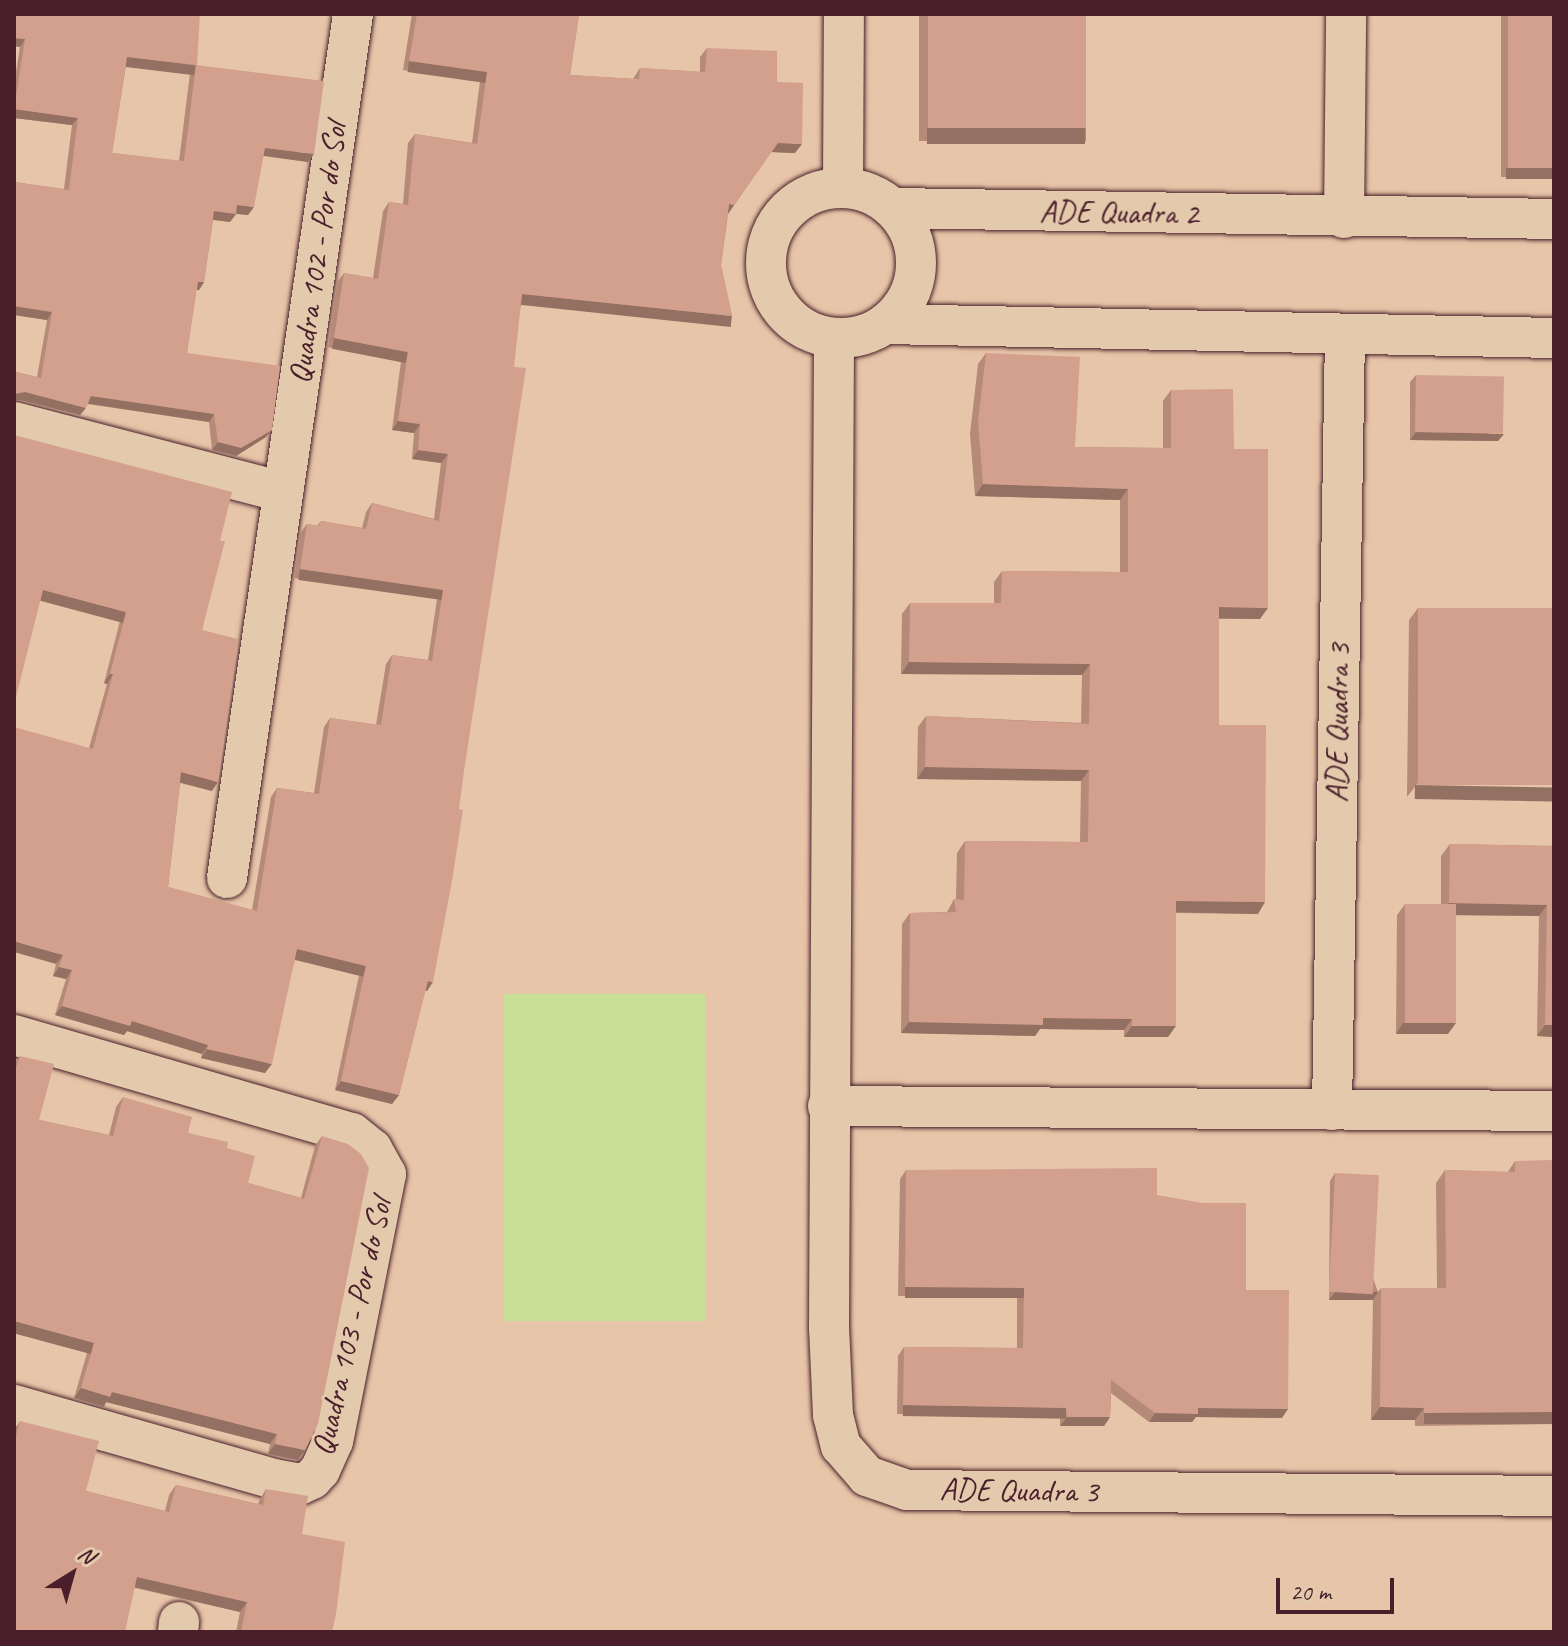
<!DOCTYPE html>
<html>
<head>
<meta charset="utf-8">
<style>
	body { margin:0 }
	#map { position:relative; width:1568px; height:1646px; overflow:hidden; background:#e7c5a8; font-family:Caveat,sans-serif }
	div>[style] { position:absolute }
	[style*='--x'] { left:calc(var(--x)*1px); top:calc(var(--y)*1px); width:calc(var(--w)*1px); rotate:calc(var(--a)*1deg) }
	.green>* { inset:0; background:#c8e096; transform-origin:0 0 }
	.roads { filter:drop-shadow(0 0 2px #4a1f2b) drop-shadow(0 0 2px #4a1f2b) }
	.minor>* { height:40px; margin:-20px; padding:0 20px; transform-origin:20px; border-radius:20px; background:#e4caac }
	.minor>.ring { margin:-20px; padding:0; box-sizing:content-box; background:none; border:40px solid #e4caac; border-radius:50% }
	.wall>* { inset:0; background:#b58a79; transform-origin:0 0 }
	.shaded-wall>* { inset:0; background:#947063; transform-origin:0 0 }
	.building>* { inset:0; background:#d3a08d; transform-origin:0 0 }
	span { translate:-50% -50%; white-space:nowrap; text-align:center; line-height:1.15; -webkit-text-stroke:6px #e4caac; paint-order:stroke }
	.street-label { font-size:32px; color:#4a1f2b }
	.frame { position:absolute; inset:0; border:16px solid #4a1f2b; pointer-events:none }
	.north { position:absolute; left:32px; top:1534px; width:80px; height:80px; -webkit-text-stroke:6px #e4caac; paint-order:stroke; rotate:37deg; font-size:22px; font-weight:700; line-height:32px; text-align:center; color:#4a1f2b }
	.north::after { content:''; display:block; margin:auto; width:28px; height:36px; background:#4a1f2b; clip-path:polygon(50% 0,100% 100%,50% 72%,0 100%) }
	.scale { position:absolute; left:1276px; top:1578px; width:118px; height:36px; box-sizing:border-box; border:4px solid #4a1f2b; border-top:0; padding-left:10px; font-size:24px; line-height:28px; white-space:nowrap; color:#4a1f2b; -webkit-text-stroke:6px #e4caac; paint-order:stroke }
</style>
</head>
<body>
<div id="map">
	<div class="green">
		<i style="left:504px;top:994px;width:201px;height:327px"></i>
	</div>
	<div class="roads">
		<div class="minor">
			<i style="--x:843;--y:187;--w:173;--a:-89.7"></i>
			<i class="ring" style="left:766px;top:188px;width:110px;height:110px"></i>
			<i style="--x:894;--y:208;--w:660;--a:0.95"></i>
			<i style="--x:1344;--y:218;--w:204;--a:-89.4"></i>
			<i style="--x:886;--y:324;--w:668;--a:1.2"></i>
			<i style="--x:834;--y:338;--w:989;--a:90.29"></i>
			<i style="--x:829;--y:1327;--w:88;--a:87.4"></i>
			<i style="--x:833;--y:1415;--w:32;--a:76"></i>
			<i style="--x:841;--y:1446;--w:40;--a:49"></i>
			<i style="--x:867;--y:1476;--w:42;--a:19.3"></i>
			<i style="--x:907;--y:1490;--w:647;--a:0.53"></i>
			<i style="--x:14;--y:422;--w:278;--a:14.6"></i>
			<i style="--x:227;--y:878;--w:873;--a:-81.7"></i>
			<i style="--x:14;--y:1035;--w:352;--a:16.2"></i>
			<i style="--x:352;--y:1133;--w:26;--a:39"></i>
			<i style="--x:372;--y:1149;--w:29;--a:61"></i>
			<i style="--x:386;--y:1174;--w:272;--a:101.2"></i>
			<i style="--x:333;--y:1441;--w:32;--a:114"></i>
			<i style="--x:320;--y:1470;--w:12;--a:132"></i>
			<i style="--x:312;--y:1479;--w:12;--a:156"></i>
			<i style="--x:301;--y:1484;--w:27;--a:-170"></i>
			<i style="--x:274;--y:1479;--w:270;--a:-164.1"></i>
			<i style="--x:828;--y:1106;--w:726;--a:0.39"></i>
			<i style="--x:1332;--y:1110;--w:774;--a:-89.04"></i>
			<i style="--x:178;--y:1632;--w:10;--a:-84"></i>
		</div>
	</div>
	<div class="wall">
		<i style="clip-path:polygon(evenodd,14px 14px,197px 65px,308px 162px,263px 156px,248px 215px,236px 214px,230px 222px,213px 220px,204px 282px,199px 290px,196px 290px,187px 353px,272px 430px,266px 437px,236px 456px,212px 450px,209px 422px,87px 404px,80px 415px,20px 400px,14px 401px,14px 374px,16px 372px,37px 377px,47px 320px,14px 315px,14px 182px,64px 189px,72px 125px,14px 118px,14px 84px,20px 47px,14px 46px,14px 14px,126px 65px,190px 73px,179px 161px,112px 153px,126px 65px)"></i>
		<i style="clip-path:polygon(412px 14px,579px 14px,570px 75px,633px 79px,640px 68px,700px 72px,700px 57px,707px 48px,777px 82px,795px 153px,771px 152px,728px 214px,721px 265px,732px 316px,725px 325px,521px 303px,427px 991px,425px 991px,399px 1095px,392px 1104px,335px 1090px,359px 975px,295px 959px,265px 1073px,201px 1058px,202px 1054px,127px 1031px,124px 1035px,55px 1015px,66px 979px,53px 976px,56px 964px,89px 748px,107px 684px,104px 683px,120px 621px,40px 600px,14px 435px,220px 541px,202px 630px,212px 791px,180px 783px,168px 887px,252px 910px,271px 797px,277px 788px,314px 793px,324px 727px,330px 718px,376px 725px,386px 664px,392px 655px,428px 660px,437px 599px,294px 578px,300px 533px,307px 524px,317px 526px,321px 521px,362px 528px,366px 512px,372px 503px,434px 519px,441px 463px,412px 459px,414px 433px,392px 430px,401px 361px,328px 347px,337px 282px,344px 273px,373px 278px,383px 211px,389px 202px,403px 204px,408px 143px,415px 134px,472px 143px,480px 81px,403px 70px)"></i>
		<i style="left:919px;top:14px;width:167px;height:127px"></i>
		<i style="left:1501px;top:14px;width:53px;height:163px"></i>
		<i style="clip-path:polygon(986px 353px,1075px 447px,1163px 448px,1163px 401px,1171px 390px,1234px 449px,1260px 619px,1219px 619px,1219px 725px,1258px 914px,1176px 913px,1168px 1037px,1124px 1037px,1124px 1030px,1040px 1029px,1035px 1036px,901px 1033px,902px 924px,910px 913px,947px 912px,954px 899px,956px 899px,957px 853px,965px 841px,1080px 842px,1081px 781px,917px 779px,918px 727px,926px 716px,1081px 723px,1082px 675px,901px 674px,902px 614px,910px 603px,994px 603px,994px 582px,1002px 571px,1120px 572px,1120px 500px,975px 496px,970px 434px,978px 364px)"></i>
		<i style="clip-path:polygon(1416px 375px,1498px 441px,1410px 440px,1410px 382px)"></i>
		<i style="clip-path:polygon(1418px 608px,1554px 608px,1407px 797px,1409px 620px)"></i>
		<i style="clip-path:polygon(1450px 844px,1554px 846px,1554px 1037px,1537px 1036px,1539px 916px,1456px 915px,1448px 1034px,1396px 1034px,1397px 915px,1405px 904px,1441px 904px,1441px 856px)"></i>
		<i style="clip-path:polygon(20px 1056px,39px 1120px,109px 1135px,116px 1107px,123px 1097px,188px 1133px,227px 1148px,248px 1183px,301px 1198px,315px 1146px,322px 1136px,298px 1460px,268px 1454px,270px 1444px,106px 1402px,104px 1407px,74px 1398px,87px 1353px,14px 1333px,14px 1064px)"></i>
		<i style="clip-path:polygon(1515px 1161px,1554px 1424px,1415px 1426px,1415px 1420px,1371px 1420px,1373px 1300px,1329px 1300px,1330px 1181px,1335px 1173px,1378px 1292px,1381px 1288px,1437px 1288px,1436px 1183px,1445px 1170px,1508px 1172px)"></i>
		<i style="clip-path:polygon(906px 1170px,1157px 1195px,1246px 1290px,1282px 1418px,1196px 1417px,1192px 1422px,1149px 1422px,1111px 1393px,1110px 1417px,1104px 1426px,1060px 1426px,1060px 1417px,897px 1414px,898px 1356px,904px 1347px,1017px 1348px,1017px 1297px,898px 1296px,900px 1179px)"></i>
		<i style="clip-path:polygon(20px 1421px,86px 1491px,165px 1511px,169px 1495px,176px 1485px,258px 1504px,260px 1499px,266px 1489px,302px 1534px,332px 1632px,236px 1632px,240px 1612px,135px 1588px,14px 1632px,14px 1430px)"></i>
	</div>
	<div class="shaded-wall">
		<i style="clip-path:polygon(14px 38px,25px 39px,20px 47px,14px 46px)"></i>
		<i style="left:127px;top:57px;width:69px;height:10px;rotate:7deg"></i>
		<i style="left:409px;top:61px;width:79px;height:11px;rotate:8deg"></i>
		<i style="clip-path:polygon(14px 109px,78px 118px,72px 125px,14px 118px)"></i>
		<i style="left:927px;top:128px;width:158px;height:16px"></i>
		<i style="clip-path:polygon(778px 143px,802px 144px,795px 153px,771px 152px)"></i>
		<i style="clip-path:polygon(265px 148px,314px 154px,308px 162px,259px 155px)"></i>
		<i style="left:1506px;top:168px;width:48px;height:11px"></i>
		<i style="clip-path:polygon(729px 204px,734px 205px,728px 214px)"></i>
		<i style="clip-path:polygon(237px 205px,254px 207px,248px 215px,231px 213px)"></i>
		<i style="clip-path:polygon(214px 211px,236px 214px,230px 222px,208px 219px)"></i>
		<i style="clip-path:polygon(198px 282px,204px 282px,199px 290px,192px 289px)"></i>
		<i style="left:522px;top:294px;width:211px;height:11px;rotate:6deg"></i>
		<i style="clip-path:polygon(14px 306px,52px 312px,47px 320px,14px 315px)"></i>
		<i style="left:334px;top:338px;width:75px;height:11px;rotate:11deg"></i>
		<i style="clip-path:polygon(25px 392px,86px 408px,80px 415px,20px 400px,14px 401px,14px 394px)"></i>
		<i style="clip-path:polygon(91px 396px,214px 414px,209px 422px,85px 403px)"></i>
		<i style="clip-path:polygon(398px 421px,420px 424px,414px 433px,392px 430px)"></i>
		<i style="clip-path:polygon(272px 430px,266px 437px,236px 456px,212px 450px,218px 442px)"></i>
		<i style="clip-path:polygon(1416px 432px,1504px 434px,1498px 441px,1410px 440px)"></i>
		<i style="clip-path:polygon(418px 450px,448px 454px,441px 463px,412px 459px)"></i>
		<i style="clip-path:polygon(983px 484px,1128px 489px,1120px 500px,975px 496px)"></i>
		<i style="left:300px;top:569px;width:145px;height:11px;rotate:8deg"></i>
		<i style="left:43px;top:590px;width:86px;height:11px;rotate:15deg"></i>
		<i style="clip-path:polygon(1219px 607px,1268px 608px,1260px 619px,1211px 618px)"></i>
		<i style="clip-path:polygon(909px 662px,1090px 664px,1082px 675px,901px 674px)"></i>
		<i style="clip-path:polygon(110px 674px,113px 674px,107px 684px,104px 683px)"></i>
		<i style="clip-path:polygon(925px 767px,1089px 770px,1081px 781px,917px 779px)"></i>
		<i style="clip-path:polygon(181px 772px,218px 782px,212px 791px,175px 781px)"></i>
		<i style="left:1415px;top:785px;width:139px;height:14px;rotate:1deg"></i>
		<i style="clip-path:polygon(1176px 901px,1265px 902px,1258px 914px,1168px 912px)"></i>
		<i style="clip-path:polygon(1449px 903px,1547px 905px,1539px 916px,1441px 915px)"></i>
		<i style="clip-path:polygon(14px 941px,63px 955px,56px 964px,14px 952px)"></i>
		<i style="left:297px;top:949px;width:71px;height:11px;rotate:14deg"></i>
		<i style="clip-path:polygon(59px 967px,72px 970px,66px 979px,53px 976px)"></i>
		<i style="clip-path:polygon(428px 981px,433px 982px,427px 991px,422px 990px)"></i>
		<i style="clip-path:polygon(62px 1006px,132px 1021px,208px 1045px,202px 1054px,127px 1031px,124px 1035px,55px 1015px)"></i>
		<i style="clip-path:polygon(1043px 1018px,1132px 1019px,1124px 1030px,1040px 1029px,1035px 1036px,901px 1033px,909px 1022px)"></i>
		<i style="clip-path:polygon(1403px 1023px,1456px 1023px,1448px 1034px,1396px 1034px)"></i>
		<i style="clip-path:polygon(1545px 1025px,1554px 1025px,1554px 1037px,1537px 1036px)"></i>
		<i style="clip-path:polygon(1132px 1026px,1176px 1026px,1168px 1037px,1124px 1037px)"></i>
		<i style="clip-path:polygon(207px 1049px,272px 1064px,265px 1073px,201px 1058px)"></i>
		<i style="clip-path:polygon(341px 1081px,399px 1095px,392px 1104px,335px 1090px)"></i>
		<i style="left:905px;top:1287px;width:119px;height:11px"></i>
		<i style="clip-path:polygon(1335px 1292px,1378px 1292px,1373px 1300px,1329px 1300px)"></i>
		<i style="left:14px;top:1321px;width:83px;height:12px;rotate:15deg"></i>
		<i style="clip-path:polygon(81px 1388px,112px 1392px,277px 1434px,270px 1444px,106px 1402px,104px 1407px,74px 1398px)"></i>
		<i style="left:903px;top:1405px;width:163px;height:11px;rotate:1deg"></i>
		<i style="clip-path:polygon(1380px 1407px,1424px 1408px,1415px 1420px,1371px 1420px)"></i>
		<i style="clip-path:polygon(1198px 1408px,1288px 1409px,1282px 1418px,1196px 1417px,1192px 1422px,1149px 1422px,1155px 1413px)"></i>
		<i style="left:1554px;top:1412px;width:12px;height:130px;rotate:90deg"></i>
		<i style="clip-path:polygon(1067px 1417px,1110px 1417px,1104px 1426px,1060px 1426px)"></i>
		<i style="clip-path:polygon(275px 1444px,305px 1450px,298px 1460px,268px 1454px)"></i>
		<i style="clip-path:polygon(137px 1577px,247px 1602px,240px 1612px,130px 1586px)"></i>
	</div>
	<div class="building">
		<i style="clip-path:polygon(14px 14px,200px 14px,197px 65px,127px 57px,112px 153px,184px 161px,196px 65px,324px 81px,314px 154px,265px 148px,254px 207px,237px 205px,236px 214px,214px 211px,204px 282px,198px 282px,187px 353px,280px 366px,272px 430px,241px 448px,218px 442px,214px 414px,91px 396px,86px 408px,25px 392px,14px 394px,14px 377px,16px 372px,41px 378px,52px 312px,14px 306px,14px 182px,69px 190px,78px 118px,14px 109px,25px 39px,14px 38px)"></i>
		<i style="clip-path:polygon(417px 14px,579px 14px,570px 75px,639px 79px,640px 68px,705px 72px,707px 48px,777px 51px,777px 82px,803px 83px,802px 144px,778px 143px,734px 205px,729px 204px,721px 265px,732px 316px,522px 294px,514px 367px,526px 368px,464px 771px,459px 809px,463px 810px,452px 881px,433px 982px,428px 981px,399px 1095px,341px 1081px,366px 966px,297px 949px,272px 1064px,207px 1049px,208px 1045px,132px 1021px,130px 1026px,62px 1006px,72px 970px,59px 967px,63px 955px,14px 941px,14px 727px,93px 749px,113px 674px,110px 674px,126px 612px,43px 590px,14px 705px,14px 435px,232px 492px,220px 541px,225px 541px,202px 630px,238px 639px,218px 782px,181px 772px,168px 887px,257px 911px,277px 788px,319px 794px,330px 718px,381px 725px,392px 655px,432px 661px,443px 590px,300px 569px,307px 524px,319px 526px,321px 521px,366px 529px,372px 503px,439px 521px,448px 454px,418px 450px,420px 424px,398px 421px,408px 352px,334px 338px,344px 273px,378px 279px,389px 202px,408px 205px,415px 134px,477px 144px,487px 72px,409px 61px)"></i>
		<i style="left:928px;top:14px;width:158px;height:114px"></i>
		<i style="left:1508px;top:14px;width:46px;height:154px"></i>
		<i style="clip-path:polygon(986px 353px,1080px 357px,1075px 447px,1171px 448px,1171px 390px,1233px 389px,1234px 449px,1268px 449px,1268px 608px,1219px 607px,1219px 725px,1266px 725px,1265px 902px,1176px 901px,1176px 1026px,1132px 1026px,1132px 1019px,1043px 1018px,1043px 1025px,909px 1022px,910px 913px,956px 912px,954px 899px,964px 900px,965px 841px,1088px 842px,1089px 770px,925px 767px,926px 716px,1089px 724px,1090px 664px,909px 662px,910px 603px,1001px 603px,1002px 571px,1128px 572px,1128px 489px,983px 484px,978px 422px)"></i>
		<i style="left:1416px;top:375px;width:88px;height:57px;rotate:1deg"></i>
		<i style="left:1418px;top:608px;width:136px;height:177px"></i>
		<i style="clip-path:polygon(1450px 844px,1554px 846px,1554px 1025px,1545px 1025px,1547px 905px,1449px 903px)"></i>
		<i style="left:1405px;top:904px;width:51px;height:119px"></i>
		<i style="clip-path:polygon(20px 1056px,54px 1064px,39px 1120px,113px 1136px,123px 1097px,192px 1117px,188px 1133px,228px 1142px,227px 1148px,255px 1156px,248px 1183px,304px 1199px,322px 1136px,348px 1144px,361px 1154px,369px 1168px,318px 1424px,305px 1450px,275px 1444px,277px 1434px,112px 1392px,110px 1397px,81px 1388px,94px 1343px,14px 1321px,14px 1067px,16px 1068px)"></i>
		<i style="clip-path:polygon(1554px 1160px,1554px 1412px,1424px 1413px,1424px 1408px,1380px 1407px,1381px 1288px,1446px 1288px,1445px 1170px,1515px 1172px,1515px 1161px)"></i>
		<i style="clip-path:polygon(1157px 1168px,1157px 1195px,1203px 1203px,1246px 1203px,1246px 1290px,1289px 1290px,1288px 1409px,1198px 1408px,1198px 1414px,1155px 1413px,1111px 1380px,1110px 1417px,1067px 1417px,1066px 1408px,903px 1405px,904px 1347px,1023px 1348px,1024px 1288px,905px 1287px,906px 1170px)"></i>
		<i style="left:1335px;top:1173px;width:44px;height:119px;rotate:3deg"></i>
		<i style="clip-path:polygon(20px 1421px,99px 1441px,86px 1491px,169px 1512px,176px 1485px,263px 1505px,266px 1489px,308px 1496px,302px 1534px,345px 1542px,336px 1614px,332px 1632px,241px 1632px,247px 1602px,137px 1577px,125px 1632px,14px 1632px,14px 1443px)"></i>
	</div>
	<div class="street-label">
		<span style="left:1119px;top:213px;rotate:1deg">ADE Quadra 2</span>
		<span style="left:318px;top:253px;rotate:-82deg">Quadra 102 - Por do Sol</span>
		<span style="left:1338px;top:723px;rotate:-89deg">ADE Quadra 3</span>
		<span style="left:352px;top:1327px;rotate:-77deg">Quadra 103 - Por do Sol</span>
		<span style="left:1019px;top:1491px;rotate:1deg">ADE Quadra 3</span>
	</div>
	<div class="frame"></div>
	<div class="north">N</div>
	<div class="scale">20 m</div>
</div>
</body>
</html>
